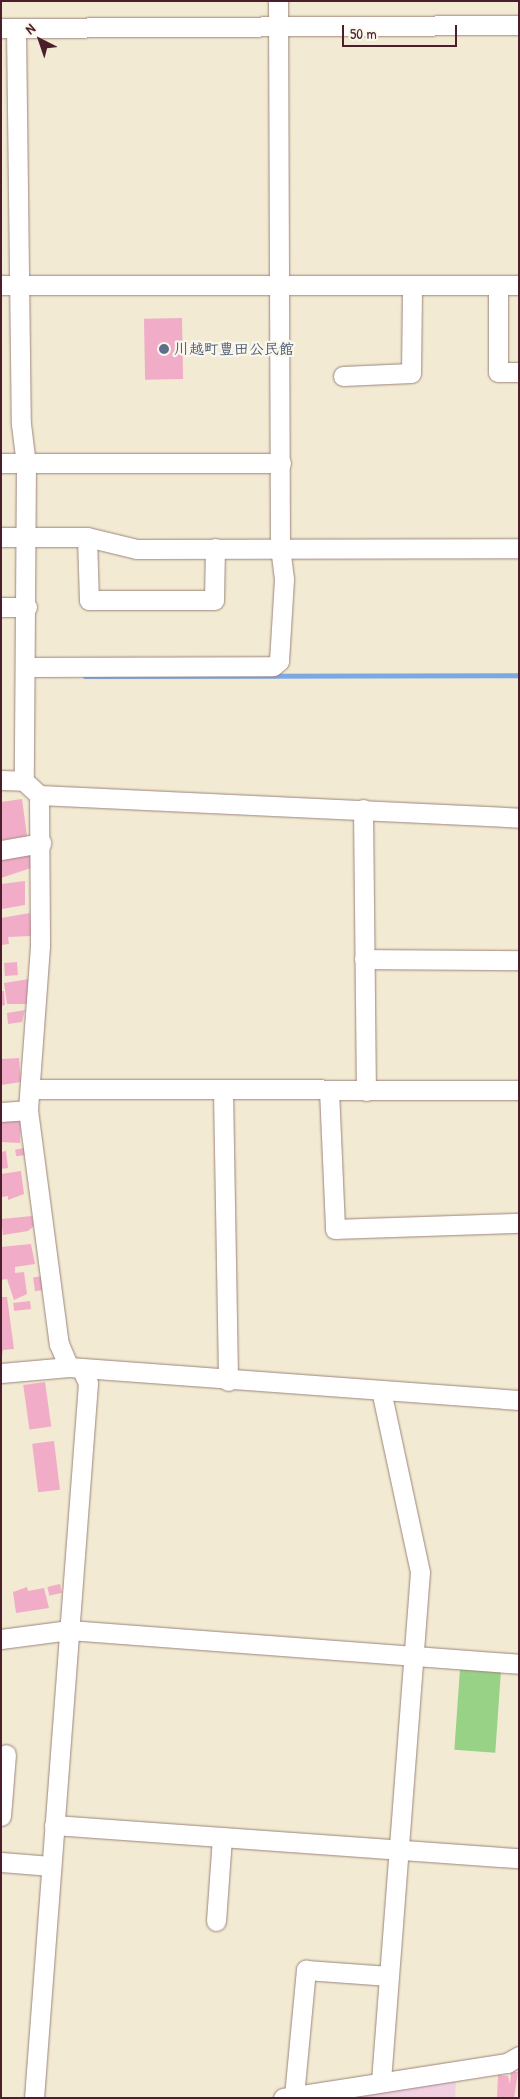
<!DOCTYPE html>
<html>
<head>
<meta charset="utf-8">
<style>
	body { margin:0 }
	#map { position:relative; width:520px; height:2099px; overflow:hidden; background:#f2ead2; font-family:"Patrick Hand","Klee One",sans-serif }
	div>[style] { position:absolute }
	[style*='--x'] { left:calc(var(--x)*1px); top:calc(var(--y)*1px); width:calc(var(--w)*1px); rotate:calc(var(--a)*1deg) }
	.built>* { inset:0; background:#f1d0e2 }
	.green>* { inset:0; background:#97d287; transform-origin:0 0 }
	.stream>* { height:4.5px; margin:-2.25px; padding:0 2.25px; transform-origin:2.25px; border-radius:2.25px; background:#7aa9e4 }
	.building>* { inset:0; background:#f1adc8; transform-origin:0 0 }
	.roads { filter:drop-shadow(0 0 1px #9e847e) drop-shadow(0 0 1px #9e847e) }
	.minor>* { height:19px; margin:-9.5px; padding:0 9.5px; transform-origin:9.5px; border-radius:9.5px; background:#fff }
	.dots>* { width:14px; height:14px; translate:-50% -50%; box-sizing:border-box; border:2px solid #fbf7ec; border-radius:50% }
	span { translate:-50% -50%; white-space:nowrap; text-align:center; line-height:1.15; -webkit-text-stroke:4.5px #fbf7ec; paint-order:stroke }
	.service-label { font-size:15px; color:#4e5e75; font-weight:700 }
	.left { translate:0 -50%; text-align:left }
	.frame { position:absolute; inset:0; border:2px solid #4a1f2b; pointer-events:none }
	.north { position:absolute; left:15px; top:15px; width:50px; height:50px; -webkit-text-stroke:4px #fbf7ec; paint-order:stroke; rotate:319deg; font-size:14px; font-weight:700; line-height:20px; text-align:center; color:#4a1f2b }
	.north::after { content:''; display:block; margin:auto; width:18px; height:22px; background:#4a1f2b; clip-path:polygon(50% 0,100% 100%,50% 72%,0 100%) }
	.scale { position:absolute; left:342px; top:25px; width:115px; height:22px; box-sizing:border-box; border:2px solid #4a1f2b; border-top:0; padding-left:6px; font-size:15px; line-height:18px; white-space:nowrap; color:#4a1f2b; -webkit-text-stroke:4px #fbf7ec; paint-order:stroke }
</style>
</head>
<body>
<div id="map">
	<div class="built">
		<i style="clip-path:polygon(456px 2079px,455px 2098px,345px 2098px)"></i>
	</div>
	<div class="green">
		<i style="left:460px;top:1669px;width:41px;height:81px;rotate:4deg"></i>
	</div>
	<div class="stream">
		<i style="--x:85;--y:676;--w:434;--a:-0.1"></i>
	</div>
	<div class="building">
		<i style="left:182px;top:318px;width:61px;height:38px;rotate:89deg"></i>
		<i style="clip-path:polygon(22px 799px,27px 836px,1px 840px,1px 802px)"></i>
		<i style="clip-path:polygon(32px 853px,31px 868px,1px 878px,1px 856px)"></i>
		<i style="clip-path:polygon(25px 881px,25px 905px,2px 909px,1px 884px)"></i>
		<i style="clip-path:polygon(30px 913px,32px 936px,8px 937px,9px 944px,1px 945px,1px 918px)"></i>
		<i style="left:17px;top:962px;width:13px;height:13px;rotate:86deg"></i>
		<i style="clip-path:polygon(29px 979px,27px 1004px,7px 1004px,4px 983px)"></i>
		<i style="clip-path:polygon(1px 991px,4px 991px,5px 1005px,1px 1006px)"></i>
		<i style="clip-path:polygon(25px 1010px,22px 1022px,8px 1024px,7px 1013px)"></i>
		<i style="clip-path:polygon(19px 1058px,21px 1082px,1px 1085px,1px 1059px)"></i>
		<i style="clip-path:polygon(21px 1117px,20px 1143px,1px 1142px,1px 1119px)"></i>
		<i style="left:25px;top:1148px;width:7px;height:10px;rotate:82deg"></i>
		<i style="clip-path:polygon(6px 1151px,8px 1168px,1px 1169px,1px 1152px)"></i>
		<i style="clip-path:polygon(21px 1171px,24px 1194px,8px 1200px,8px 1196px,1px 1197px,1px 1174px)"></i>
		<i style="clip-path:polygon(32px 1216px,34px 1226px,28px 1231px,3px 1235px,1px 1219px)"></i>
		<i style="clip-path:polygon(31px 1244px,35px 1264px,15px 1267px,15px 1273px,24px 1272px,27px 1294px,14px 1300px,7px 1279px,1px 1280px,1px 1247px)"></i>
		<i style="left:43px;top:1276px;width:14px;height:10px;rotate:82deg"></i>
		<i style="clip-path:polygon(1px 1297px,7px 1297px,14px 1349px,3px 1350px,1px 1363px)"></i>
		<i style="left:30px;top:1301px;width:8px;height:17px;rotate:83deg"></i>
		<i style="left:45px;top:1382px;width:45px;height:22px;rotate:82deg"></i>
		<i style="left:54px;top:1441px;width:49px;height:22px;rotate:83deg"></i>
		<i style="left:60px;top:1584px;width:9px;height:13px;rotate:77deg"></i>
		<i style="clip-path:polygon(27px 1587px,28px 1591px,44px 1588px,49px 1608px,16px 1613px,13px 1592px)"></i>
		<i style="clip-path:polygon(511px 2071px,518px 2072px,514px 2098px,497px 2098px,498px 2075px,508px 2076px,510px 2084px)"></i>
	</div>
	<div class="roads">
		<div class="minor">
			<i style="--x:1;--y:28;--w:518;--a:-0.33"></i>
			<i style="--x:16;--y:28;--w:396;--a:89.3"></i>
			<i style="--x:21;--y:424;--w:39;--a:83"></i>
			<i style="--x:26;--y:463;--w:318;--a:90.4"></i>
			<i style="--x:1;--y:285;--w:518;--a:0"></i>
			<i style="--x:498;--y:285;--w:87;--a:90"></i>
			<i style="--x:498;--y:372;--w:21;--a:0"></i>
			<i style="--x:343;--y:376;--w:68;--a:-2.5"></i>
			<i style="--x:411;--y:373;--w:87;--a:-89.3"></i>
			<i style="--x:1;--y:463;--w:280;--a:0"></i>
			<i style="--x:1;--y:537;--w:86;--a:0"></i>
			<i style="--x:87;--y:537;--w:51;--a:13.5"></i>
			<i style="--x:137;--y:549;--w:382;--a:-0.1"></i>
			<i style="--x:87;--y:537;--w:63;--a:88.2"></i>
			<i style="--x:89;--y:600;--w:125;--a:0"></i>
			<i style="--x:214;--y:600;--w:52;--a:-88.9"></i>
			<i style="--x:1;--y:607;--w:26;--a:0"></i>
			<i style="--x:28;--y:667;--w:245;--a:-0.2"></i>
			<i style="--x:273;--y:666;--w:8;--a:-40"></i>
			<i style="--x:279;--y:661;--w:82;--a:-86.5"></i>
			<i style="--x:284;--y:579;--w:32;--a:-97"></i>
			<i style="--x:280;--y:547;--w:546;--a:-90.21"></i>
			<i style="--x:1;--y:780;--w:23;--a:2"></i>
			<i style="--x:24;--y:781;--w:21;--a:43"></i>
			<i style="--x:39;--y:795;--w:481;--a:2.7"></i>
			<i style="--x:39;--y:795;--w:151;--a:89.6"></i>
			<i style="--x:40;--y:946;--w:164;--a:94.2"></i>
			<i style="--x:28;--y:1110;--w:236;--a:82.5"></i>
			<i style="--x:59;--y:1344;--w:25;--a:67"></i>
			<i style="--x:363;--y:809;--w:282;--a:89.4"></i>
			<i style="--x:1;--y:850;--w:41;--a:-9.9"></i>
			<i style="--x:364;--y:959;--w:155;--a:0.4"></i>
			<i style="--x:32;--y:1089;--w:487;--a:0.1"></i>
			<i style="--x:329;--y:1090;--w:139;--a:87.5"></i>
			<i style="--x:335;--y:1229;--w:184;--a:-1.9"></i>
			<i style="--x:223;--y:1091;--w:290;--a:89"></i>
			<i style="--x:1;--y:1112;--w:27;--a:-4"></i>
			<i style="--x:1;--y:1373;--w:68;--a:-5"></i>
			<i style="--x:69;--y:1367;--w:451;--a:4.2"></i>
			<i style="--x:1;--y:1639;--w:69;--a:-7.5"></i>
			<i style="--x:69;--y:1630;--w:451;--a:4.3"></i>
			<i style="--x:1;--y:1816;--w:62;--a:-85.4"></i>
			<i style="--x:54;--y:1825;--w:466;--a:4.1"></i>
			<i style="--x:1;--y:1862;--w:50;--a:4.6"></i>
			<i style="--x:216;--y:1921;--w:84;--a:-85.9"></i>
			<i style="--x:381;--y:2081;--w:510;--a:-85.62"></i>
			<i style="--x:420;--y:1572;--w:186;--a:-102.1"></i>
			<i style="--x:294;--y:2096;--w:127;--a:-84.6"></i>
			<i style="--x:306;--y:1970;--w:83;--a:4.1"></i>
			<i style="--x:34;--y:2098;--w:717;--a:-85.68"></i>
			<i style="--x:88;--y:1383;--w:14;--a:-115"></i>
			<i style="--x:283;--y:2098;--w:227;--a:-8.9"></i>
			<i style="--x:507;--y:2063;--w:14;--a:-30"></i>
		</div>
	</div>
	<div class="dots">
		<i style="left:164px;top:349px;background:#5c6f8a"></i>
	</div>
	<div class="service-label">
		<span class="left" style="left:174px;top:349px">川越町豊田公民館</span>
	</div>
	<div class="frame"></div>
	<div class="north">N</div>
	<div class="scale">50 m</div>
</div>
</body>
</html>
